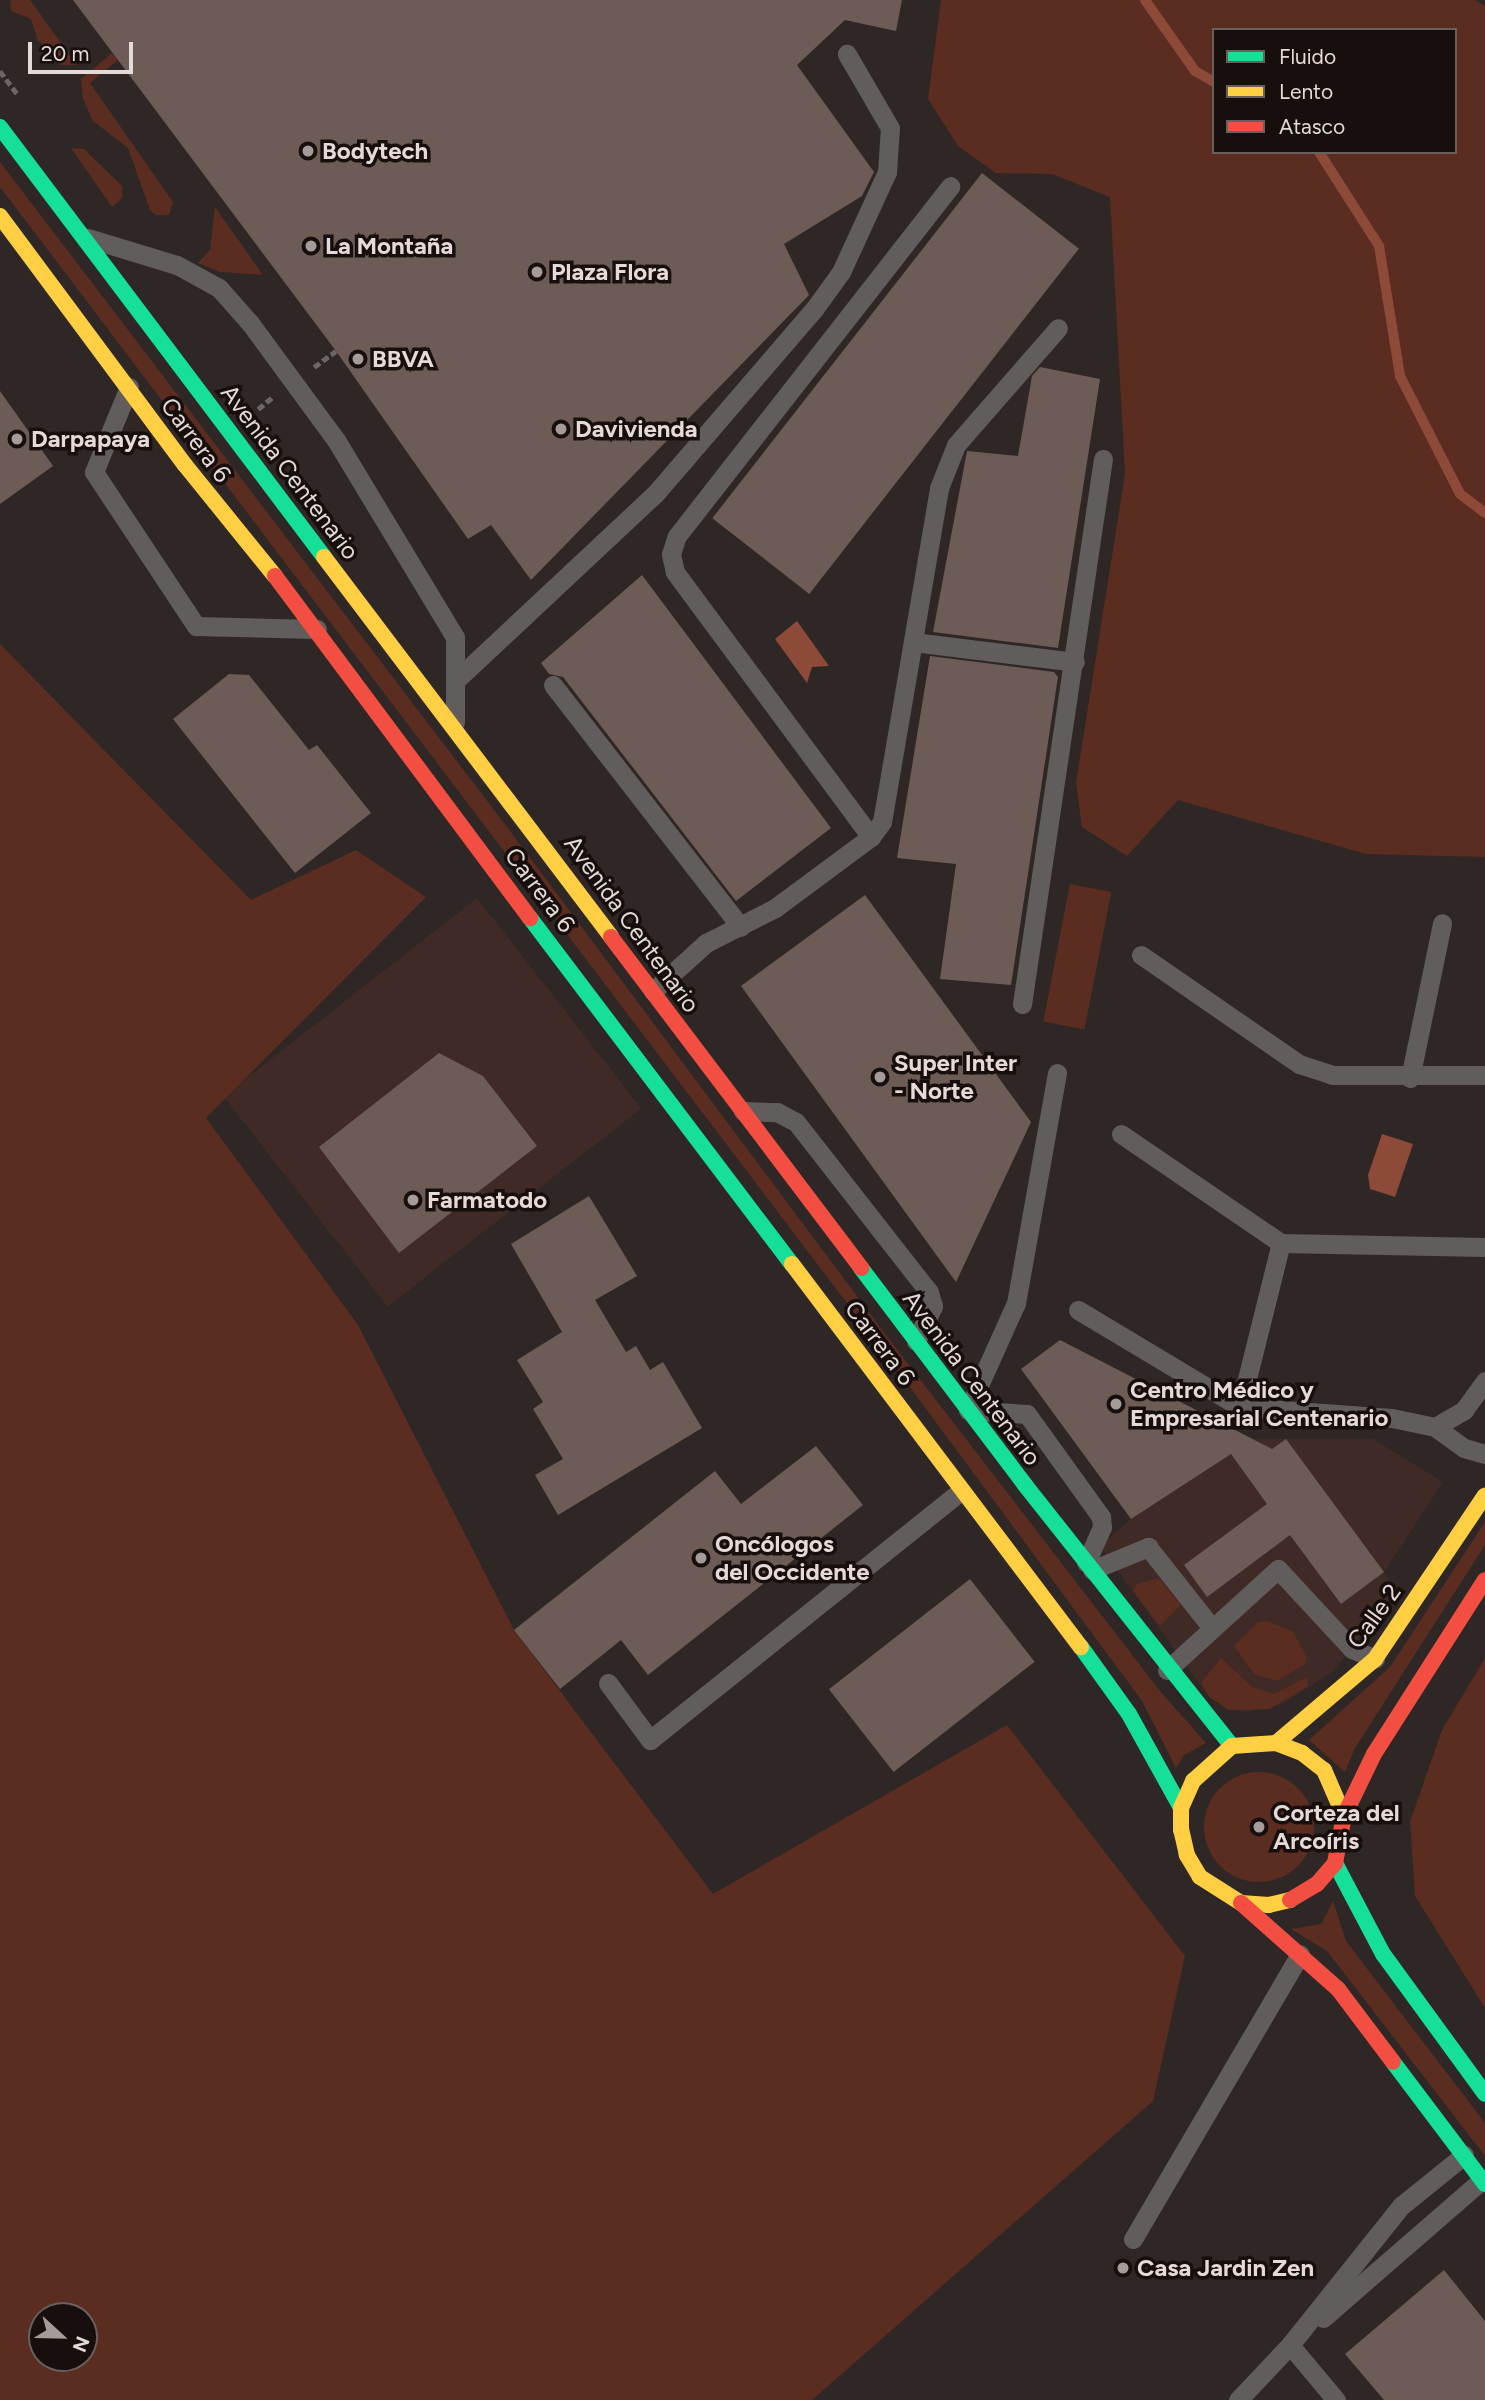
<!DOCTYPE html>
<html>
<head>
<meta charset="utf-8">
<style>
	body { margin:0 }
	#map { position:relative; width:1485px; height:2400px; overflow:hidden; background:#2f2725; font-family:Figtree,sans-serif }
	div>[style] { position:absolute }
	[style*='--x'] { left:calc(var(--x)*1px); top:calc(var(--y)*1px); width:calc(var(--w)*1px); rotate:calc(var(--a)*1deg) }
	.built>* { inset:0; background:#3f2a25; transform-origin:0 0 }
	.green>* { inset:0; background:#5b2c20; transform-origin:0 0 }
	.round { border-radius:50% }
	.water>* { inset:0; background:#8e4a38 }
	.stream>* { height:10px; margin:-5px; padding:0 5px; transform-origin:5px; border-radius:5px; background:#8e4a38 }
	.building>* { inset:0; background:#6d5b56; transform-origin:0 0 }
	.path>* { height:4.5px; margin-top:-2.25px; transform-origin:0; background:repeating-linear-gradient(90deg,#6a6665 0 7px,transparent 0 10.5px) }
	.lane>* { height:19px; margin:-9.5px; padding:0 9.5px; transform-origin:9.5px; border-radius:9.5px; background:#615d5c }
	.fast>* { height:16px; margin:-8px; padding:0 8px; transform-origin:8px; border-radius:8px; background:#16e098 }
	.slow>* { height:16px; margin:-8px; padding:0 8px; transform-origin:8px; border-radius:8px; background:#ffcf43 }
	.jam>* { height:16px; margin:-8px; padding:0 8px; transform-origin:8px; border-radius:8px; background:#f24e42 }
	.dots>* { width:19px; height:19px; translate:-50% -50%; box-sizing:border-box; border:4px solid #170f0e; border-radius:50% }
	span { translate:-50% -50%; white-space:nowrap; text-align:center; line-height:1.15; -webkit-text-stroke:7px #170f0e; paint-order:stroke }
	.poi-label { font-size:24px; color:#e5dad7; font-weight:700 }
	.left { translate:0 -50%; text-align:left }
	.street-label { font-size:24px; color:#e5dad7 }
	.legend { position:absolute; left:1212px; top:28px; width:245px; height:126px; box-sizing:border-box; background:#170f0e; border:2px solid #69605e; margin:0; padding:9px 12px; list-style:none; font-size:21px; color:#e5dad7 }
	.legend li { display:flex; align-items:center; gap:14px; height:35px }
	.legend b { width:35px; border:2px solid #69605e }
	.north { position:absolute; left:28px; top:2302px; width:70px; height:70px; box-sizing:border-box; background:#170f0e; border:2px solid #69605e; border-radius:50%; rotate:112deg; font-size:19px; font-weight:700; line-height:28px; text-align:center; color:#e5dad7 }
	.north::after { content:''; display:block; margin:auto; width:24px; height:32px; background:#a59b99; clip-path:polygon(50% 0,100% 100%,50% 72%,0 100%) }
	.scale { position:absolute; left:28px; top:42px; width:105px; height:32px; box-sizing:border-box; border:4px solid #e5dad7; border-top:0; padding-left:9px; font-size:21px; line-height:24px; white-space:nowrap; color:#e5dad7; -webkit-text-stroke:5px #170f0e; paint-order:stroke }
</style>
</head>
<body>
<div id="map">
	<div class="built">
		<i style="left:477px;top:898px;width:267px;height:322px;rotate:52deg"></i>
		<i style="clip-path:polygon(1253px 1439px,1373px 1439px,1443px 1482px,1384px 1572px,1397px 1591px,1333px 1671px,1283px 1704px,1245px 1712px,1229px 1710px,1209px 1697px,1100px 1546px,1131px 1519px)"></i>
	</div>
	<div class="green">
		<i style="clip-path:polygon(10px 0,30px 0,77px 65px,59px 65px,53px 50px,38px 41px,31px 19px,11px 11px)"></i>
		<i style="clip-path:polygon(evenodd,941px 0,1475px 0,1485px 6px,1485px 857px,1366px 854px,1178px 800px,1127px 856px,1082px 827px,1076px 783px,1125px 474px,1110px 197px,1052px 174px,996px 173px,958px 146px,928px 99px,941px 0,1214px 30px,1455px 30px,1455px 152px,1214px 152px,1214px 30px)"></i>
		<i style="clip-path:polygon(112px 53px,118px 60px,90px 83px,173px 202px,169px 215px,156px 215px,150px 210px,128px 148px,93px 121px,83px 99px,81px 79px)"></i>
		<i style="clip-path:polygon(71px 148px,84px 149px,122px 186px,122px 198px,112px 207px)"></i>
		<i style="clip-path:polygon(0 162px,507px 827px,889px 1339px,1160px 1691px,1206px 1743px,1184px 1755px,1176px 1768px,1142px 1701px,881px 1348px,0 187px)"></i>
		<i style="clip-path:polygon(215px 207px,263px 275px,220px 272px,198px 263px,210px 250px)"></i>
		<i style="clip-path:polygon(evenodd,0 644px,251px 900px,356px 850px,426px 897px,206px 1118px,358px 1325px,514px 1630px,713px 1894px,1007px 1725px,1185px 1956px,1153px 2101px,812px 2400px,0 2400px,0 644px,42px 2316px,84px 2316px,84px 2358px,42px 2358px,42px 2316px)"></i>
		<i style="left:1070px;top:884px;width:42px;height:140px;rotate:11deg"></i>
		<i style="clip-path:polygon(1485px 1522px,1485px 1545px,1355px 1748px,1345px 1772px,1309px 1740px,1390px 1667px)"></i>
		<i style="clip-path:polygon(1159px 1578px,1181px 1605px,1160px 1626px,1133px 1591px,1137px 1584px)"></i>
		<i style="clip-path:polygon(1268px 1621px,1293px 1632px,1307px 1657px,1305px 1664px,1277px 1681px,1254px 1674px,1234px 1646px,1258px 1622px)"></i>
		<i style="clip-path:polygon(1221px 1658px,1252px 1687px,1274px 1694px,1307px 1677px,1308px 1686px,1270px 1709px,1229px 1710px,1209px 1697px,1201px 1683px)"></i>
		<i style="clip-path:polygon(1485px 1658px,1485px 2008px,1415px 1896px,1410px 1822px,1442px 1730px)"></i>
		<i class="round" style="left:1204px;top:1772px;width:110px;height:110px"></i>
		<i style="clip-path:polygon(1333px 1901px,1346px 1941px,1485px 2123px,1485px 2156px,1327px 1951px,1291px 1929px,1321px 1924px)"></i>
	</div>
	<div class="water">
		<i style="clip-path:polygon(797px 621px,829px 666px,812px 667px,807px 683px,775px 639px)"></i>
		<i style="clip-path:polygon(1382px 1134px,1413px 1144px,1395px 1197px,1370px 1189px,1368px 1175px)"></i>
	</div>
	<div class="stream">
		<i style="--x:1145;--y:0;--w:87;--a:54.8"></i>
		<i style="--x:1195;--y:71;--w:22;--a:30"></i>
		<i style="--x:1319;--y:152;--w:112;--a:57.4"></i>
		<i style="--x:1379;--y:246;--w:132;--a:80.8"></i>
		<i style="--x:1400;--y:376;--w:132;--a:63"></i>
		<i style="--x:1460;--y:494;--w:31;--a:37"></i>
	</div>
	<div class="building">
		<i style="clip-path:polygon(73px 0,902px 0,896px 31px,845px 20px,797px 65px,874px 172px,862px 196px,784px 244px,809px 295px,531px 580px,491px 525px,468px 539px,336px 351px)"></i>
		<i style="left:982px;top:173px;width:123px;height:438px;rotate:38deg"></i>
		<i style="clip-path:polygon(1040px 367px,1100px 379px,1058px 648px,933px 632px,967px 451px,1018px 456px,1032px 376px)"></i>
		<i style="clip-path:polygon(0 391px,53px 466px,0 504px)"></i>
		<i style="clip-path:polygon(642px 575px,831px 828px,736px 901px,563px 677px,549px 674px,541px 663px)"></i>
		<i style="clip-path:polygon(930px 656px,1054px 672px,1058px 677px,1011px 985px,940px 979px,956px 864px,897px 858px)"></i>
		<i style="clip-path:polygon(229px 674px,249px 675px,309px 750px,317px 745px,371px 813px,295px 873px,173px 719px)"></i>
		<i style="clip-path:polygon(865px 895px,1031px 1122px,956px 1282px,741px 986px)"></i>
		<i style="clip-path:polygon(439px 1053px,483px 1076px,537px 1146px,399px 1253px,319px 1147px)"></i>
		<i style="clip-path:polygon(589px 1196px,637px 1276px,595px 1300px,626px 1352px,636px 1346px,650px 1370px,663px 1362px,702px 1428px,558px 1515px,535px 1475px,563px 1459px,533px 1409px,543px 1402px,517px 1360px,562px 1332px,511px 1244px)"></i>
		<i style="clip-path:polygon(1060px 1340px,1272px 1449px,1286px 1439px,1384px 1572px,1341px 1604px,1290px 1535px,1207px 1597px,1184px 1565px,1267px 1504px,1231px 1454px,1131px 1519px,1021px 1369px)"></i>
		<i style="clip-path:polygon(816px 1446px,863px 1505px,648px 1675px,621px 1640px,560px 1689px,514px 1630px,715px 1471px,741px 1504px)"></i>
		<i style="left:970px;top:1579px;width:105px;height:179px;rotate:52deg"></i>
		<i style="clip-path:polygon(1444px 2270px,1485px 2321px,1485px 2400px,1384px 2400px,1345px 2354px)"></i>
	</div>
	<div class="path">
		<i style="--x:0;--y:71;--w:30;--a:53"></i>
		<i style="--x:314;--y:367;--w:27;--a:-36"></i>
		<i style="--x:258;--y:409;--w:19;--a:-39"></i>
	</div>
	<div class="lane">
		<i style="--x:88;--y:238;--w:93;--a:16.9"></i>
		<i style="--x:177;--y:265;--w:48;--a:28.7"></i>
		<i style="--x:219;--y:288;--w:47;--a:48.5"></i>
		<i style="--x:250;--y:323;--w:145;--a:53.7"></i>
		<i style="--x:336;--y:440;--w:230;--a:58.9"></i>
		<i style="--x:455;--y:637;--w:85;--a:90"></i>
		<i style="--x:129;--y:387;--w:92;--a:112.4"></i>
		<i style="--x:94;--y:472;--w:185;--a:56.5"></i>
		<i style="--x:196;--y:626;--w:121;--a:1.4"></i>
		<i style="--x:913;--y:642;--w:163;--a:7"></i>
		<i style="--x:455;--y:681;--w:274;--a:-43.1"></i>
		<i style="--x:655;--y:494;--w:245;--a:-49.3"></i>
		<i style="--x:815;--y:308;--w:44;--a:-54.2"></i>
		<i style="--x:841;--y:272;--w:110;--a:-65.3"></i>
		<i style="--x:887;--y:172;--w:44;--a:-86.1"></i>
		<i style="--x:890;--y:128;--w:86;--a:-120.2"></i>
		<i style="--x:553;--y:685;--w:306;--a:52.2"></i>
		<i style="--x:871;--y:837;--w:330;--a:-126.5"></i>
		<i style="--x:675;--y:572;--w:18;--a:-103"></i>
		<i style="--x:671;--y:554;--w:19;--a:-72"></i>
		<i style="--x:677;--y:536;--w:444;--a:-52"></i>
		<i style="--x:1141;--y:955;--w:192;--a:34.6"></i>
		<i style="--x:1299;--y:1064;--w:35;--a:18"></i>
		<i style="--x:1332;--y:1075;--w:153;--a:0"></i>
		<i style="--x:653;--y:991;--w:72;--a:-42.2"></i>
		<i style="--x:706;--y:943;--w:77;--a:-26.9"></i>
		<i style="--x:775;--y:908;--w:119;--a:-36.5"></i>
		<i style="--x:871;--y:837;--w:19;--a:-54"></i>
		<i style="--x:882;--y:822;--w:339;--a:-80.3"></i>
		<i style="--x:939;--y:488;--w:46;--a:-68.4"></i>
		<i style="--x:956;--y:445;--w:155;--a:-48.9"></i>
		<i style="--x:1022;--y:1004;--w:551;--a:-81.55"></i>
		<i style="--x:1057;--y:1073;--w:234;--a:100.1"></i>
		<i style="--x:1016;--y:1303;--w:117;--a:114.2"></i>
		<i style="--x:968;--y:1410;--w:59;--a:3.9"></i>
		<i style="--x:1027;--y:1414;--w:127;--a:54.3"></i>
		<i style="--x:1101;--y:1517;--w:10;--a:84"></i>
		<i style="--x:1102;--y:1527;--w:39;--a:114"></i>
		<i style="--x:1410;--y:1078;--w:158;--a:-78.3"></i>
		<i style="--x:743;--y:1111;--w:34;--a:2"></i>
		<i style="--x:777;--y:1112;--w:21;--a:28"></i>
		<i style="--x:796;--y:1122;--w:216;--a:52"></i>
		<i style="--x:929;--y:1292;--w:15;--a:74"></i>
		<i style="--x:933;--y:1306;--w:39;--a:116"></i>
		<i style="--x:1121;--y:1134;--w:194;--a:34.3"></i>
		<i style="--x:1078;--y:1310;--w:189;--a:30.9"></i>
		<i style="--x:1240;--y:1407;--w:152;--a:4.1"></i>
		<i style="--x:1392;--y:1418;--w:44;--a:11.8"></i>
		<i style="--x:1435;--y:1427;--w:36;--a:36"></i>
		<i style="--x:1464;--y:1448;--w:22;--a:16"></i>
		<i style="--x:1240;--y:1407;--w:169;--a:-76"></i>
		<i style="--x:1281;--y:1243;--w:204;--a:1.1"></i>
		<i style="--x:1435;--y:1427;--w:34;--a:-30"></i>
		<i style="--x:1464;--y:1410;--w:36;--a:-54"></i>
		<i style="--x:1092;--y:1570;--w:61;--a:-22.3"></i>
		<i style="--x:1148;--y:1547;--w:103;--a:51.7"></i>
		<i style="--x:1167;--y:1670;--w:150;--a:-42.3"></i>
		<i style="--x:1278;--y:1569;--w:109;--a:47.2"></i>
		<i style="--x:1352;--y:1649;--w:25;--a:23"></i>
		<i style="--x:608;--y:1683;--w:71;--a:53.6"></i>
		<i style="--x:650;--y:1740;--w:398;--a:-38.7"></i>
		<i style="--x:1133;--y:2239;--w:330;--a:-59.6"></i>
		<i style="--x:1323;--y:2318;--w:211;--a:-41"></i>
		<i style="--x:1290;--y:2345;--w:72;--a:50.1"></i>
		<i style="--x:1238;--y:2400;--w:76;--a:-46.6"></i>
		<i style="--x:1290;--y:2345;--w:178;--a:-51.4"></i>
		<i style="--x:1401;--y:2206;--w:81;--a:-39"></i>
	</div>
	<div class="fast">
		<i style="--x:0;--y:127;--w:538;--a:53"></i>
		<i style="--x:530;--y:918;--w:434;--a:52.9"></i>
		<i style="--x:861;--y:1268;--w:272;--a:52.9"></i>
		<i style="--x:1025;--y:1485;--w:333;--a:51.6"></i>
		<i style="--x:1081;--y:1647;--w:82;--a:54.4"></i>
		<i style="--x:1129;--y:1714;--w:107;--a:61"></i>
		<i style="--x:1335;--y:1863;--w:103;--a:62.2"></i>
		<i style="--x:1383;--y:1954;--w:173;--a:53.9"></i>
		<i style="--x:1393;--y:2062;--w:153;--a:53"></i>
	</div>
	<div class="slow">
		<i style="--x:0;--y:216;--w:310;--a:53.4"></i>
		<i style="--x:185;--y:465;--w:143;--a:51"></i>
		<i style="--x:324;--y:557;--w:476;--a:52.9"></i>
		<i style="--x:792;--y:1264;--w:480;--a:53"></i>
		<i style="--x:1276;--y:1743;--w:130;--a:-40.3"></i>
		<i style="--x:1375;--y:1659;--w:197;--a:-56.1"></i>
		<i style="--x:1290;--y:1900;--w:22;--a:167"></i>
		<i style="--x:1269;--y:1905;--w:28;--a:-176"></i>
		<i style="--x:1241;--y:1903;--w:49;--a:-147.6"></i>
		<i style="--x:1200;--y:1877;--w:26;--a:-121"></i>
		<i style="--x:1187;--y:1855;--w:26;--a:-103"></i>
		<i style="--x:1181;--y:1830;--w:22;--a:-90"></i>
		<i style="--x:1181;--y:1808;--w:30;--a:-66"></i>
		<i style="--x:1193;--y:1781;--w:52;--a:-41.9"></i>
		<i style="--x:1232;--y:1746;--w:44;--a:-3.9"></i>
		<i style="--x:1276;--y:1743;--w:28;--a:21"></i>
		<i style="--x:1302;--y:1753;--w:28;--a:38"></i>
		<i style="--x:1324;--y:1770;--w:50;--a:66.5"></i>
	</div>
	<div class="jam">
		<i style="--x:275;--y:576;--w:427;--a:53.3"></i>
		<i style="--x:611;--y:937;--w:415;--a:52.9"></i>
		<i style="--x:1290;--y:1900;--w:31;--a:-31"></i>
		<i style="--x:1317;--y:1884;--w:28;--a:-49"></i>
		<i style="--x:1335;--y:1863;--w:48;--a:-79.2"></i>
		<i style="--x:1344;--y:1816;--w:69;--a:-64.2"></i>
		<i style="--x:1374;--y:1754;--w:206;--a:-57.5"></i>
		<i style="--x:1241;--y:1903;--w:130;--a:41.6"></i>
		<i style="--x:1338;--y:1989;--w:91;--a:53"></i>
	</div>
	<div class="dots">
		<i style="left:308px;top:151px;background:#a59b99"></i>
		<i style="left:311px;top:246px;background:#a59b99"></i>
		<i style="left:537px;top:272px;background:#a59b99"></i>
		<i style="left:358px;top:359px;background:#a59b99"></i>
		<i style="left:561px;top:429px;background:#a59b99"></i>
		<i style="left:17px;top:439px;background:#a59b99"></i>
		<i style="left:880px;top:1077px;background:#a59b99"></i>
		<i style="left:413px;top:1200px;background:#a59b99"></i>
		<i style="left:1116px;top:1404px;background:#a59b99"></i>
		<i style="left:701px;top:1558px;background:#a59b99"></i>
		<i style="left:1259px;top:1827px;background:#a59b99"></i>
		<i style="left:1123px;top:2268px;background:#a59b99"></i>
	</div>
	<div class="poi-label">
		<span class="left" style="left:322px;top:151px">Bodytech</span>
		<span class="left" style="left:325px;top:246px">La Montaña</span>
		<span class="left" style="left:551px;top:272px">Plaza Flora</span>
		<span class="left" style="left:372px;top:359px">BBVA</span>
		<span class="left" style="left:575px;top:429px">Davivienda</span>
		<span class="left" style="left:31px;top:439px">Darpapaya</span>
		<span class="left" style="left:894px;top:1077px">Super Inter<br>- Norte</span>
		<span class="left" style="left:427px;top:1200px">Farmatodo</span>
		<span class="left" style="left:1130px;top:1404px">Centro Médico y<br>Empresarial Centenario</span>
		<span class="left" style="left:715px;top:1558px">Oncólogos<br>del Occidente</span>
		<span class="left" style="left:1273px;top:1827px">Corteza del<br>Arcoíris</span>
		<span class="left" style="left:1137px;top:2268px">Casa Jardin Zen</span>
	</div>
	<div class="street-label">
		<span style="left:196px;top:440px;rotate:53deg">Carrera 6</span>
		<span style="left:290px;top:472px;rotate:53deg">Avenida Centenario</span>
		<span style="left:540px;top:890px;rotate:53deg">Carrera 6</span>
		<span style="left:632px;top:924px;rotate:54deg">Avenida Centenario</span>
		<span style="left:880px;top:1343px;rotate:53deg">Carrera 6</span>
		<span style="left:972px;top:1378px;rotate:53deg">Avenida Centenario</span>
		<span style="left:1374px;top:1616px;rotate:-54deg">Calle 2</span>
	</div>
	<ul class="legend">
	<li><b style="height:9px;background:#16e098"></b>Fluido</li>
	<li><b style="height:9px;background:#ffcf43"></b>Lento</li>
	<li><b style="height:9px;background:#f24e42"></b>Atasco</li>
	</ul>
	<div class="north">N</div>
	<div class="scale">20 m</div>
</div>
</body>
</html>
